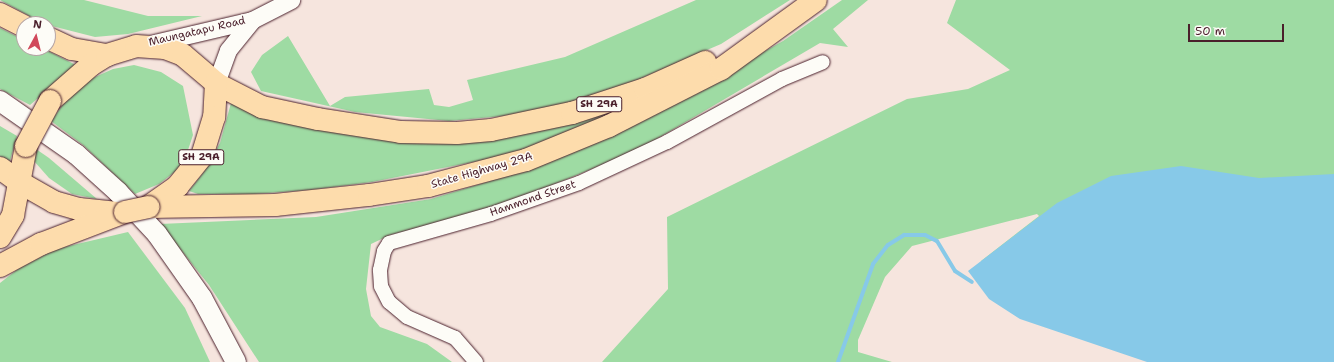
<!DOCTYPE html>
<html>
<head>
<meta charset="utf-8">
<style>
	body { margin:0 }
	#map { position:relative; width:1334px; height:362px; overflow:hidden; background:#f6e5de; font-family:"Shantell Sans",sans-serif }
	div>[style] { position:absolute }
	[style*='--x'] { left:calc(var(--x)*1px); top:calc(var(--y)*1px); width:calc(var(--w)*1px); rotate:calc(var(--a)*1deg) }
	.green>* { inset:0; background:#9edba3 }
	.water>* { inset:0; background:#87c9e8 }
	.stream>* { height:4px; margin:-2px; padding:0 2px; transform-origin:2px; border-radius:2px; background:#87c9e8 }
	.roads { filter:drop-shadow(0 0 1px #4a1f2b) drop-shadow(0 0 1px #4a1f2b) }
	.minor>* { height:14px; margin:-7px; padding:0 7px; transform-origin:7px; border-radius:7px; background:#fdfcf7 }
	.tertiary>* { height:17px; margin:-8.5px; padding:0 8.5px; transform-origin:8.5px; border-radius:8.5px; background:#fdfcf7 }
	.secondary>* { height:20px; margin:-10px; padding:0 10px; transform-origin:10px; border-radius:10px; background:#fdfcf7 }
	.primary>* { height:22px; margin:-11px; padding:0 11px; transform-origin:11px; border-radius:11px; background:#fddcac }
	.trunk>* { height:22px; margin:-11px; padding:0 11px; transform-origin:11px; border-radius:11px; background:#fddcac }
	.bridges { filter:drop-shadow(0 0 1px #4a1f2b) drop-shadow(0 0 1px #4a1f2b) }
	.trunk-bridge>* { height:22px; margin:-11px; padding:0 11px; transform-origin:11px; border-radius:11px; background:#fddcac }
	span { translate:-50% -50%; white-space:nowrap; text-align:center; line-height:1.15; -webkit-text-stroke:3px #fdfcf7; paint-order:stroke }
	.shield-label span { padding:1px 3px; background:#fdfcf7; border:1px solid; border-radius:3px; -webkit-text-stroke-width:0 }
	.shield-label { font-size:10px; color:#4a1f2b; font-weight:700 }
	.street-label { font-size:11px; color:#4a1f2b }
	.north { position:absolute; left:16px; top:16px; width:40px; height:40px; box-sizing:border-box; background:#fdfcf7; border:1px solid #b5a4a5; border-radius:50%; rotate:7deg; font-size:11px; font-weight:700; line-height:16px; text-align:center; color:#4a1f2b }
	.north::after { content:''; display:block; margin:auto; width:14px; height:18px; background:#d1495b; clip-path:polygon(50% 0,100% 100%,50% 72%,0 100%) }
	.scale { position:absolute; left:1188px; top:24px; width:96px; height:18px; box-sizing:border-box; border:2px solid #4a1f2b; border-top:0; padding-left:5px; font-size:12px; line-height:14px; white-space:nowrap; color:#4a1f2b; -webkit-text-stroke:3px #fdfcf7; paint-order:stroke }
</style>
</head>
<body>
<div id="map">
	<div class="green">
		<i style="clip-path:polygon(0 0,84px 0,148px 16px,202px 16px,128px 34px,95px 37px,44px 24px)"></i>
		<i style="clip-path:polygon(696px 0,790px 0,721px 44px,616px 89px,565px 105px,503px 116px,449px 121px,355px 112px,261px 91px,251px 72px,262px 55px,288px 36px,330px 106px,345px 97px,429px 89px,434px 105px,449px 107px,473px 100px,467px 80px,565px 57px)"></i>
		<i style="clip-path:polygon(842px 0,868px 0,833px 29px,848px 47px,820px 43px,638px 150px,494px 209px,390px 235px,371px 244px,366px 289px,371px 316px,380px 327px,427px 344px,452px 362px,259px 362px,209px 285px,160px 224px,316px 217px,431px 199px,542px 165px,642px 120px,783px 41px)"></i>
		<i style="clip-path:polygon(956px 0,1334px 0,1334px 252px,981px 261px,1039px 216px,1037px 214px,912px 246px,885px 277px,858px 340px,858px 352px,892px 362px,602px 362px,668px 289px,667px 217px,907px 99px,968px 89px,1010px 70px,947px 23px)"></i>
		<i style="clip-path:polygon(0 28px,24px 40px,24px 48px,42px 48px,76px 65px,30px 105px,0 89px)"></i>
		<i style="clip-path:polygon(134px 65px,161px 72px,183px 86px,193px 135px,185px 159px,176px 171px,159px 184px,135px 194px,83px 145px,51px 121px,70px 95px,86px 81px,113px 69px)"></i>
		<i style="clip-path:polygon(696px 72px,534px 150px,372px 182px,310px 190px,254px 194px,198px 194px,189px 191px,203px 173px,220px 143px,231px 103px,436px 139px)"></i>
		<i style="clip-path:polygon(0 126px,17px 136px,10px 161px,0 156px)"></i>
		<i style="clip-path:polygon(36px 149px,49px 158px,97px 199px,72px 194px,49px 178px,34px 161px)"></i>
		<i style="clip-path:polygon(128px 232px,185px 308px,210px 362px,0 362px,0 283px,18px 269px,56px 249px)"></i>
	</div>
	<div class="water">
		<i style="clip-path:polygon(1181px 166px,1259px 178px,1334px 174px,1334px 362px,1147px 362px,1020px 319px,989px 299px,968px 271px,1057px 203px,1111px 176px)"></i>
	</div>
	<div class="stream">
		<i style="--x:838;--y:362;--w:104;--a:-70.3"></i>
		<i style="--x:873;--y:264;--w:24;--a:-52"></i>
		<i style="--x:888;--y:245;--w:19;--a:-32"></i>
		<i style="--x:904;--y:235;--w:21;--a:0"></i>
		<i style="--x:925;--y:235;--w:13;--a:27"></i>
		<i style="--x:937;--y:241;--w:35;--a:59"></i>
		<i style="--x:955;--y:271;--w:20;--a:33"></i>
	</div>
	<div class="roads">
		<div class="minor">
			<i style="--x:476;--y:362;--w:32;--a:-131"></i>
			<i style="--x:455;--y:338;--w:52;--a:-156.4"></i>
			<i style="--x:407;--y:317;--w:23;--a:-140"></i>
			<i style="--x:389;--y:302;--w:18;--a:-117"></i>
			<i style="--x:381;--y:286;--w:16;--a:-94"></i>
			<i style="--x:380;--y:270;--w:19;--a:-78"></i>
			<i style="--x:384;--y:251;--w:9;--a:-58"></i>
			<i style="--x:389;--y:243;--w:106;--a:-15.9"></i>
			<i style="--x:491;--y:214;--w:93;--a:-19.4"></i>
			<i style="--x:579;--y:183;--w:97;--a:-25"></i>
			<i style="--x:667;--y:142;--w:131;--a:-28.7"></i>
			<i style="--x:782;--y:79;--w:44;--a:-22.5"></i>
		</div>
		<div class="tertiary">
			<i style="--x:150;--y:44;--w:105;--a:-13.2"></i>
			<i style="--x:252;--y:20;--w:44;--a:-27.1"></i>
			<i style="--x:216;--y:83;--w:35;--a:-70"></i>
			<i style="--x:228;--y:50;--w:38;--a:-51"></i>
		</div>
		<div class="secondary">
			<i style="--x:0;--y:101;--w:93;--a:34.9"></i>
			<i style="--x:76;--y:154;--w:57;--a:42.1"></i>
			<i style="--x:118;--y:192;--w:57;--a:47.1"></i>
			<i style="--x:157;--y:234;--w:78;--a:54.9"></i>
			<i style="--x:202;--y:298;--w:72;--a:62"></i>
		</div>
		<div class="primary">
			<i style="--x:0;--y:14;--w:27;--a:27"></i>
			<i style="--x:48;--y:38;--w:26;--a:25"></i>
			<i style="--x:72;--y:49;--w:36;--a:10"></i>
			<i style="--x:0;--y:168;--w:24;--a:36"></i>
		</div>
		<div class="trunk">
			<i style="--x:217;--y:84;--w:51;--a:27.1"></i>
			<i style="--x:262;--y:107;--w:57;--a:12.1"></i>
			<i style="--x:318;--y:119;--w:84;--a:8.9"></i>
			<i style="--x:401;--y:132;--w:56;--a:1"></i>
			<i style="--x:457;--y:133;--w:34;--a:-5"></i>
			<i style="--x:491;--y:130;--w:83;--a:-11.9"></i>
			<i style="--x:572;--y:113;--w:77;--a:-18.2"></i>
			<i style="--x:645;--y:89;--w:66;--a:-24.2"></i>
			<i style="--x:50;--y:101;--w:55;--a:-41.3"></i>
			<i style="--x:91;--y:65;--w:19;--a:-32"></i>
			<i style="--x:107;--y:55;--w:30;--a:-17"></i>
			<i style="--x:136;--y:46;--w:29;--a:4"></i>
			<i style="--x:165;--y:48;--w:19;--a:21"></i>
			<i style="--x:183;--y:55;--w:43;--a:40.3"></i>
			<i style="--x:216;--y:83;--w:34;--a:93"></i>
			<i style="--x:214;--y:117;--w:41;--a:107.1"></i>
			<i style="--x:202;--y:156;--w:38;--a:129"></i>
			<i style="--x:178;--y:186;--w:37;--a:145"></i>
			<i style="--x:19;--y:182;--w:40;--a:29.7"></i>
			<i style="--x:54;--y:202;--w:26;--a:16"></i>
			<i style="--x:79;--y:209;--w:36;--a:6"></i>
			<i style="--x:148;--y:207;--w:127;--a:-0.9"></i>
			<i style="--x:275;--y:205;--w:95;--a:-6.1"></i>
			<i style="--x:369;--y:195;--w:60;--a:-8.7"></i>
			<i style="--x:428;--y:186;--w:101;--a:-14.9"></i>
			<i style="--x:526;--y:160;--w:90;--a:-22.3"></i>
			<i style="--x:609;--y:126;--w:126;--a:-27"></i>
			<i style="--x:721;--y:69;--w:117;--a:-36"></i>
			<i style="--x:0;--y:237;--w:26;--a:-59"></i>
			<i style="--x:13;--y:215;--w:70;--a:-79.3"></i>
			<i style="--x:0;--y:266;--w:47;--a:-28.2"></i>
			<i style="--x:41;--y:244;--w:90;--a:-20.9"></i>
		</div>
	</div>
	<div class="bridges">
		<div class="trunk-bridge">
			<i style="--x:26;--y:146;--w:51;--a:-61.9"></i>
			<i style="--x:125;--y:212;--w:24;--a:-12"></i>
		</div>
	</div>
	<div class="shield-label">
		<span style="left:599px;top:104px">SH 29A</span>
		<span style="left:201px;top:157px">SH 29A</span>
	</div>
	<div class="street-label">
		<span style="left:197px;top:32px;rotate:-13deg">Maungatapu Road</span>
		<span style="left:482px;top:171px;rotate:-16deg">State Highway 29A</span>
		<span style="left:533px;top:199px;rotate:-19deg">Hammond Street</span>
	</div>
	<div class="north">N</div>
	<div class="scale">50 m</div>
</div>
</body>
</html>
